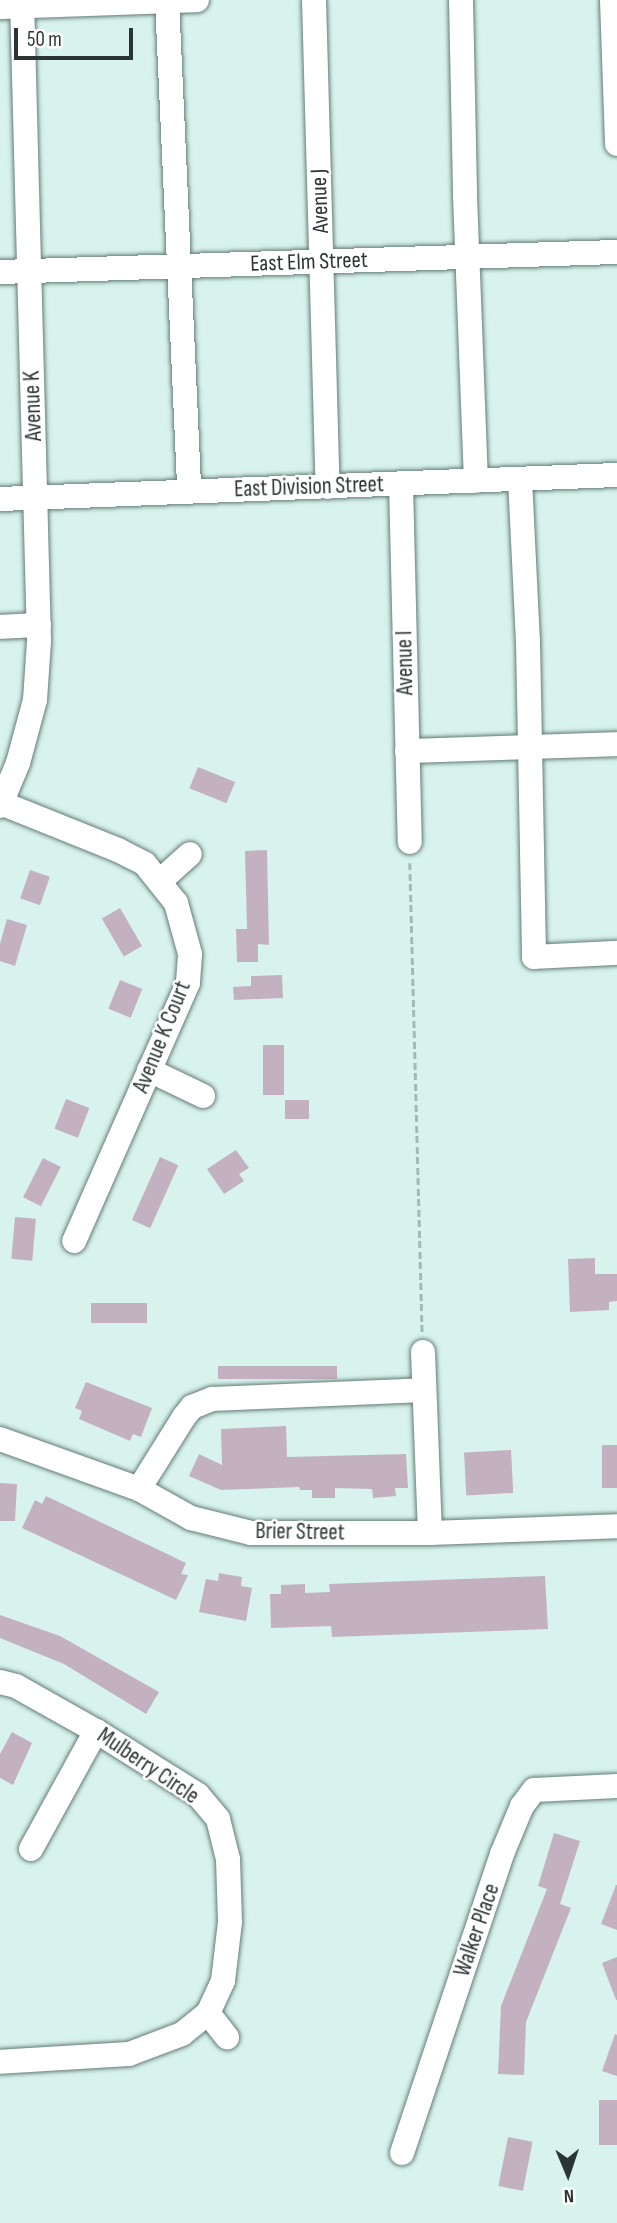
<!DOCTYPE html>
<html>
<head>
<meta charset="utf-8">
<style>
	body { margin:0 }
	#map { position:relative; width:617px; height:2223px; overflow:hidden; background:#d8f3ed; font-family:"Sofia Sans Condensed",sans-serif }
	div>[style] { position:absolute }
	[style*='--x'] { left:calc(var(--x)*1px); top:calc(var(--y)*1px); width:calc(var(--w)*1px); rotate:calc(var(--a)*1deg) }
	.building>* { inset:0; background:#c4b1c0; transform-origin:0 0 }
	.path>* { height:2.5px; margin-top:-1.25px; transform-origin:0; background:repeating-linear-gradient(90deg,#a3b9b4 0 7px,transparent 0 10.5px) }
	.roads { filter:drop-shadow(0 0 2px #647c77) drop-shadow(0 0 2px #647c77) }
	.minor>* { height:24px; margin:-12px; padding:0 12px; transform-origin:12px; border-radius:12px; background:#fff }
	span { translate:-50% -50%; white-space:nowrap; text-align:center; line-height:1.15; -webkit-text-stroke:5px #fff; paint-order:stroke }
	.street-label { font-size:23px; color:#2b3634 }
	.north { position:absolute; left:533px; top:2139px; width:70px; height:70px; -webkit-text-stroke:5px #fff; paint-order:stroke; rotate:178deg; font-size:19px; font-weight:700; line-height:28px; text-align:center; color:#2b3634 }
	.north::after { content:''; display:block; margin:auto; width:24px; height:32px; background:#2b3634; clip-path:polygon(50% 0,100% 100%,50% 72%,0 100%) }
	.scale { position:absolute; left:14px; top:28px; width:119px; height:32px; box-sizing:border-box; border:4px solid #2b3634; border-top:0; padding-left:9px; font-size:21px; line-height:24px; white-space:nowrap; color:#2b3634; -webkit-text-stroke:5px #fff; paint-order:stroke }
</style>
</head>
<body>
<div id="map">
	<div class="building">
		<i style="left:198px;top:767px;width:40px;height:23px;rotate:22deg"></i>
		<i style="clip-path:polygon(267px 850px,269px 945px,258px 944px,258px 962px,237px 962px,236px 929px,247px 929px,245px 851px)"></i>
		<i style="left:30px;top:870px;width:21px;height:30px;rotate:19deg"></i>
		<i style="left:120px;top:908px;width:44px;height:21px;rotate:60deg"></i>
		<i style="clip-path:polygon(7px 919px,27px 925px,15px 966px,0 961px,0 944px)"></i>
		<i style="clip-path:polygon(282px 975px,283px 998px,234px 1000px,233px 987px,251px 986px,251px 976px)"></i>
		<i style="left:120px;top:980px;width:24px;height:31px;rotate:22deg"></i>
		<i style="left:263px;top:1045px;width:21px;height:50px"></i>
		<i style="left:66px;top:1099px;width:25px;height:32px;rotate:21deg"></i>
		<i style="left:285px;top:1100px;width:24px;height:19px"></i>
		<i style="clip-path:polygon(236px 1150px,249px 1168px,239px 1174px,244px 1181px,224px 1194px,207px 1169px)"></i>
		<i style="left:160px;top:1157px;width:20px;height:69px;rotate:24deg"></i>
		<i style="left:43px;top:1158px;width:20px;height:44px;rotate:27deg"></i>
		<i style="left:15px;top:1217px;width:21px;height:42px;rotate:5deg"></i>
		<i style="clip-path:polygon(595px 1258px,595px 1274px,617px 1274px,617px 1301px,609px 1302px,609px 1310px,570px 1312px,568px 1259px)"></i>
		<i style="left:91px;top:1303px;width:56px;height:20px"></i>
		<i style="left:337px;top:1366px;width:13px;height:119px;rotate:90deg"></i>
		<i style="clip-path:polygon(86px 1382px,152px 1408px,141px 1437px,133px 1434px,130px 1441px,79px 1419px,82px 1411px,75px 1408px)"></i>
		<i style="clip-path:polygon(286px 1426px,287px 1457px,406px 1454px,408px 1488px,395px 1488px,396px 1496px,373px 1498px,372px 1489px,335px 1488px,335px 1498px,312px 1498px,312px 1490px,300px 1490px,299px 1487px,221px 1490px,189px 1476px,199px 1454px,222px 1465px,221px 1429px)"></i>
		<i style="left:602px;top:1445px;width:15px;height:43px"></i>
		<i style="left:511px;top:1450px;width:43px;height:47px;rotate:87deg"></i>
		<i style="clip-path:polygon(0 1483px,17px 1484px,15px 1521px,0 1521px)"></i>
		<i style="clip-path:polygon(46px 1496px,186px 1563px,181px 1574px,188px 1575px,176px 1600px,22px 1528px,35px 1500px,42px 1504px)"></i>
		<i style="clip-path:polygon(219px 1573px,242px 1577px,241px 1586px,252px 1588px,246px 1621px,199px 1612px,206px 1579px,218px 1581px)"></i>
		<i style="clip-path:polygon(545px 1576px,548px 1629px,332px 1637px,331px 1626px,271px 1628px,270px 1594px,281px 1594px,281px 1585px,305px 1584px,305px 1593px,330px 1592px,329px 1584px)"></i>
		<i style="clip-path:polygon(0 1615px,60px 1636px,159px 1692px,146px 1714px,64px 1664px,0 1638px)"></i>
		<i style="clip-path:polygon(12px 1732px,32px 1743px,13px 1785px,0 1778px,0 1754px)"></i>
		<i style="clip-path:polygon(554px 1833px,580px 1841px,560px 1904px,571px 1908px,526px 2022px,524px 2075px,498px 2074px,501px 2006px,547px 1889px,538px 1886px)"></i>
		<i style="clip-path:polygon(616px 1885px,617px 1885px,617px 1930px,601px 1924px)"></i>
		<i style="clip-path:polygon(617px 1957px,617px 2000px,616px 2000px,602px 1963px)"></i>
		<i style="clip-path:polygon(615px 2034px,617px 2035px,617px 2076px,602px 2071px)"></i>
		<i style="left:599px;top:2100px;width:18px;height:45px"></i>
		<i style="left:508px;top:2137px;width:25px;height:50px;rotate:11deg"></i>
	</div>
	<div class="path">
		<i style="--x:410;--y:863;--w:469;--a:88.5"></i>
	</div>
	<div class="roads">
		<div class="minor">
			<i style="--x:167;--y:0;--w:492;--a:87.4"></i>
			<i style="--x:314;--y:0;--w:487;--a:88.4"></i>
			<i style="--x:461;--y:0;--w:196;--a:88.8"></i>
			<i style="--x:465;--y:196;--w:285;--a:87.8"></i>
			<i style="--x:612;--y:0;--w:144;--a:88"></i>
			<i style="--x:0;--y:7;--w:197;--a:-2"></i>
			<i style="--x:0;--y:272;--w:617;--a:-1.86"></i>
			<i style="--x:520;--y:479;--w:163;--a:87.2"></i>
			<i style="--x:528;--y:642;--w:315;--a:88.9"></i>
			<i style="--x:534;--y:957;--w:83;--a:-2.8"></i>
			<i style="--x:401;--y:484;--w:358;--a:88.6"></i>
			<i style="--x:0;--y:499;--w:617;--a:-2.23"></i>
			<i style="--x:0;--y:627;--w:39;--a:-3"></i>
			<i style="--x:407;--y:751;--w:210;--a:-1.9"></i>
			<i style="--x:1;--y:803;--w:126;--a:21.9"></i>
			<i style="--x:118;--y:850;--w:30;--a:27"></i>
			<i style="--x:145;--y:864;--w:50;--a:51.5"></i>
			<i style="--x:176;--y:903;--w:53;--a:74.6"></i>
			<i style="--x:190;--y:954;--w:29;--a:94"></i>
			<i style="--x:188;--y:983;--w:282;--a:113.8"></i>
			<i style="--x:0;--y:806;--w:47;--a:-67.3"></i>
			<i style="--x:18;--y:763;--w:65;--a:-74.9"></i>
			<i style="--x:35;--y:700;--w:59;--a:-86.1"></i>
			<i style="--x:39;--y:641;--w:641;--a:-91.52"></i>
			<i style="--x:160;--y:881;--w:40;--a:-42"></i>
			<i style="--x:149;--y:1070;--w:60;--a:25.7"></i>
			<i style="--x:423;--y:1352;--w:181;--a:87.8"></i>
			<i style="--x:0;--y:1439;--w:148;--a:19.8"></i>
			<i style="--x:139;--y:1489;--w:60;--a:29.1"></i>
			<i style="--x:191;--y:1518;--w:62;--a:14"></i>
			<i style="--x:251;--y:1533;--w:179;--a:0"></i>
			<i style="--x:430;--y:1533;--w:187;--a:-2.1"></i>
			<i style="--x:139;--y:1489;--w:85;--a:-58"></i>
			<i style="--x:184;--y:1417;--w:13;--a:-51"></i>
			<i style="--x:192;--y:1407;--w:22;--a:-22"></i>
			<i style="--x:212;--y:1399;--w:212;--a:-2.4"></i>
			<i style="--x:0;--y:1682;--w:16;--a:14"></i>
			<i style="--x:16;--y:1686;--w:92;--a:29.4"></i>
			<i style="--x:96;--y:1731;--w:120;--a:32.1"></i>
			<i style="--x:198;--y:1795;--w:31;--a:50"></i>
			<i style="--x:218;--y:1819;--w:41;--a:76"></i>
			<i style="--x:228;--y:1859;--w:63;--a:88.2"></i>
			<i style="--x:230;--y:1922;--w:59;--a:96.8"></i>
			<i style="--x:223;--y:1981;--w:35;--a:115"></i>
			<i style="--x:208;--y:2013;--w:33;--a:141"></i>
			<i style="--x:182;--y:2034;--w:57;--a:159.3"></i>
			<i style="--x:129;--y:2054;--w:129;--a:176.5"></i>
			<i style="--x:31;--y:1849;--w:135;--a:-61.2"></i>
			<i style="--x:208;--y:2013;--w:31;--a:52"></i>
			<i style="--x:402;--y:2153;--w:315;--a:-71.5"></i>
			<i style="--x:502;--y:1854;--w:52;--a:-67.4"></i>
			<i style="--x:522;--y:1806;--w:20;--a:-53"></i>
			<i style="--x:534;--y:1790;--w:83;--a:-2.8"></i>
		</div>
	</div>
	<div class="street-label">
		<span style="left:320px;top:201px;rotate:-92deg">Avenue J</span>
		<span style="left:309px;top:262px;rotate:-2deg">East Elm Street</span>
		<span style="left:33px;top:406px;rotate:-92deg">Avenue K</span>
		<span style="left:309px;top:487px;rotate:-2deg">East Division Street</span>
		<span style="left:405px;top:663px;rotate:-91deg">Avenue I</span>
		<span style="left:162px;top:1037px;rotate:-68deg">Avenue K Court</span>
		<span style="left:300px;top:1532px;rotate:1deg">Brier Street</span>
		<span style="left:148px;top:1766px;rotate:34deg">Mulberry Circle</span>
		<span style="left:477px;top:1930px;rotate:-71deg">Walker Place</span>
	</div>
	<div class="north">N</div>
	<div class="scale">50 m</div>
</div>
</body>
</html>
